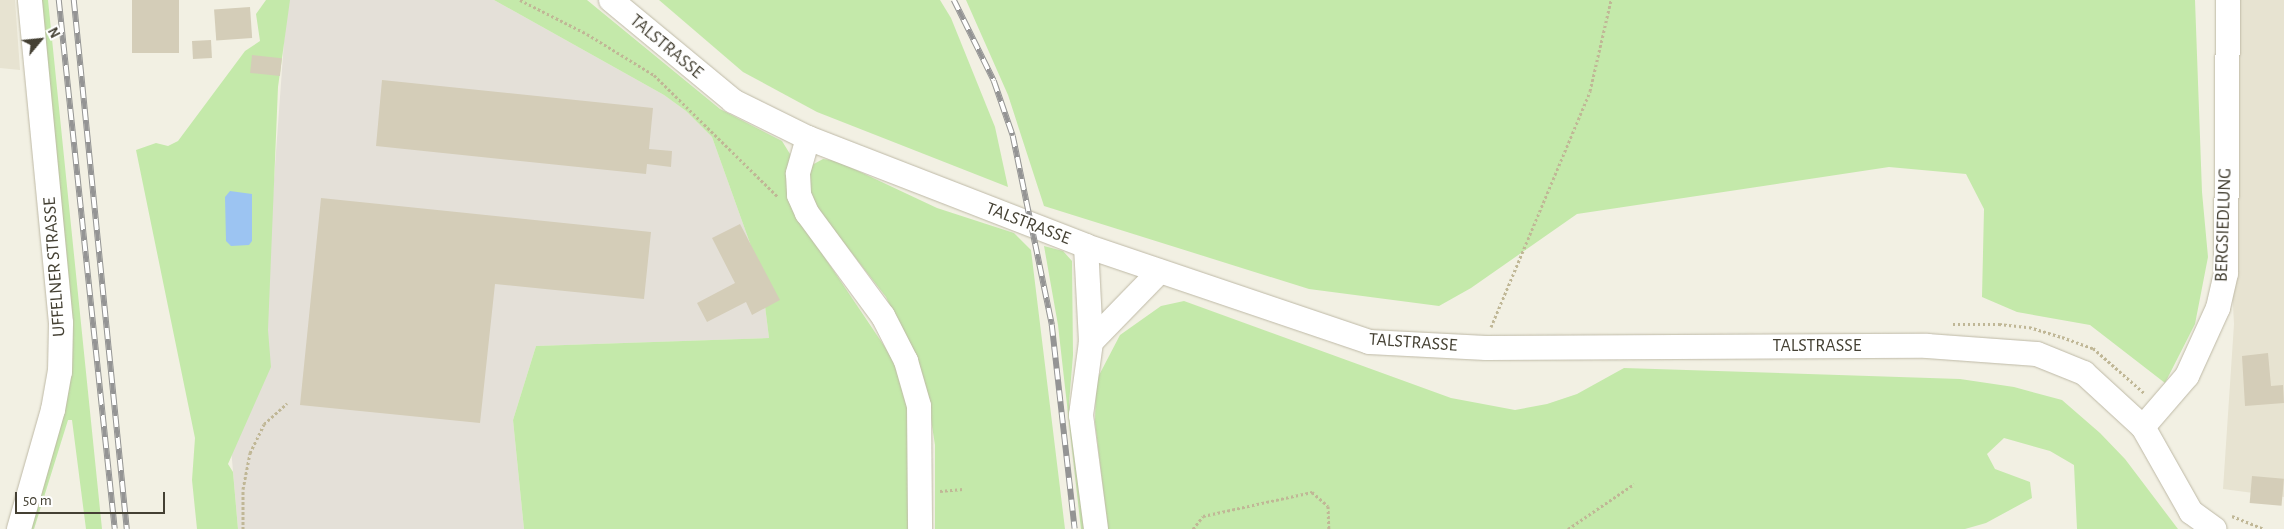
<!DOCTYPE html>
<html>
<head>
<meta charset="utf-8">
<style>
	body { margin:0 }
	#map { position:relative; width:2284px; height:529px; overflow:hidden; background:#f2f0e3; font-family:"Alegreya Sans",sans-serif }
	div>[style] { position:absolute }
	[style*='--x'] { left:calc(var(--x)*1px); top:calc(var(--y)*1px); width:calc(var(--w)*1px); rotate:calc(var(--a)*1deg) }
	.residential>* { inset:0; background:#e7e3d1 }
	.industrial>* { inset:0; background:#e4e0d8 }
	.green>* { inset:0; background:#c4e9aa }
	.water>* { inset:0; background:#9cc4f2 }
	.building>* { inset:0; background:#d4cdb8; transform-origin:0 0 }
	.path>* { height:3px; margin-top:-1.5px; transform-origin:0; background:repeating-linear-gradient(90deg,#c0b796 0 2.5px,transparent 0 5px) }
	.roads { filter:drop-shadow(0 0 1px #beb9a6) drop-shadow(0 0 1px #beb9a6) }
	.minor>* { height:24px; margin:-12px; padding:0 12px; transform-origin:12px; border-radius:12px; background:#fff }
	.rail>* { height:5.5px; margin-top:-2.75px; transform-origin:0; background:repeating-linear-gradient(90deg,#fff 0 11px,#949494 0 22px); box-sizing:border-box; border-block:1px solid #949494 }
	span { translate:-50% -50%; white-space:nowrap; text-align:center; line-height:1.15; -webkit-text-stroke:4px #fff; paint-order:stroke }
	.street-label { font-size:18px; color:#444033 }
	.north { position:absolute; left:15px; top:15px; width:50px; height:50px; -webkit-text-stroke:4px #fff; paint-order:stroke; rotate:62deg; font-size:14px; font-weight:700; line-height:20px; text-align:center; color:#444033 }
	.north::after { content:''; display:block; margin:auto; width:18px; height:22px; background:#444033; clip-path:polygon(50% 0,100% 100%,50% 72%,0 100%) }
	.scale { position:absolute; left:15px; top:492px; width:150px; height:22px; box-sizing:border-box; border:2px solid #444033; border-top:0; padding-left:6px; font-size:15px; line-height:18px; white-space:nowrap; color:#444033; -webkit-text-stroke:4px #fff; paint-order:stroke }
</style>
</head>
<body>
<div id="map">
	<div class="residential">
		<i style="clip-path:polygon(0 0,15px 0,20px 70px,0 68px)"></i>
		<i style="clip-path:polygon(2217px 0,2284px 0,2284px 497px,2223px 489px,2234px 324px)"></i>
	</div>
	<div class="industrial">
		<i style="clip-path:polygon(287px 0,494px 0,664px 95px,686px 111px,712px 137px,761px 274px,769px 338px,536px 346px,513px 420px,524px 529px,238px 529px,229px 425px,266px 291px)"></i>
	</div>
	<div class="green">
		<i style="clip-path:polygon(38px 0,48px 0,102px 529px,86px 529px,72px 420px,68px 420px,34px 529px,25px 529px,61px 388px)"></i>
		<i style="clip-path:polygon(266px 0,290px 0,278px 87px,268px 330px,271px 367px,228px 464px,233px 472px,238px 529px,197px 529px,192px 480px,195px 438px,136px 150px,156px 143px,168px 146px,178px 141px,245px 51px,260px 41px,256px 14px)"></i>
		<i style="clip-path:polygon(494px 0,587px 0,720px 109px,782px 141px,790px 154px,813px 240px,895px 362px,907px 405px,911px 529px,524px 529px,513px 420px,536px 346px,769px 338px,761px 274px,712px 137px,686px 111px,664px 95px)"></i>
		<i style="clip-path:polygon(659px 0,940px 0,951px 18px,995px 127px,1008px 187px,817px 112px,743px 72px)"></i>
		<i style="clip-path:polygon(966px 0,2195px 0,2202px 192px,2208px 257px,2195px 324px,2165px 383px,2090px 325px,2017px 312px,1982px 297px,1984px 209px,1966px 174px,1889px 167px,1577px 214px,1471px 288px,1439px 306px,1309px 289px,1044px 206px,1008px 95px)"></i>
		<i style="clip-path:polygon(823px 159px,837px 161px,937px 208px,1014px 233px,1031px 250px,1065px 529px,935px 529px,935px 445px,927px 394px,917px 361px,886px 297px,812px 202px,806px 176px,812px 165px)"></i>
		<i style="clip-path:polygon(1044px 246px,1063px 251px,1072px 261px,1073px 355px,1069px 403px,1087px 529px,1081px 529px,1058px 325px)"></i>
		<i style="clip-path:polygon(1184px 301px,1451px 398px,1515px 410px,1547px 404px,1577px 394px,1624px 368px,1960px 379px,2014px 387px,2062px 400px,2100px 433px,2125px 459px,2178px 529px,2077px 529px,2074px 465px,2050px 451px,2004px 438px,1987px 454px,1995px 469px,2030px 482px,2032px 498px,1986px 523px,1965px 529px,1108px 529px,1095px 422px,1096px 381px,1120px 335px,1161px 306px)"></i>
	</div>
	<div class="water">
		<i style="clip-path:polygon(230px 191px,252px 194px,252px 241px,249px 245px,231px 246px,226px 241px,225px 197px)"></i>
	</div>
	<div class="building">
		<i style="left:132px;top:0;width:47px;height:53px"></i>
		<i style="left:250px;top:7px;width:31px;height:36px;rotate:86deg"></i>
		<i style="left:211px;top:40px;width:18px;height:19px;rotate:87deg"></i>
		<i style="left:252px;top:55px;width:30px;height:18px;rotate:6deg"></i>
		<i style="clip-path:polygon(382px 80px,653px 108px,649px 149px,672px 151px,671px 167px,647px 164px,646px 174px,376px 146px)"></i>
		<i style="clip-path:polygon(321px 198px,651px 232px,644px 299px,495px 284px,480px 423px,300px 405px)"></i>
		<i style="clip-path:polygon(740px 224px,780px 300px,752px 315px,746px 302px,707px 322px,697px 303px,735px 283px,712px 238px)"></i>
		<i style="clip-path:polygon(2268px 353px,2271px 386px,2283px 385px,2284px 403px,2245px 406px,2242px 356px)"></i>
		<i style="left:2252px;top:476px;width:32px;height:27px;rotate:5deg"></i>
	</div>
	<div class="path">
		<i style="--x:520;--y:0;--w:75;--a:26.9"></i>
		<i style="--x:587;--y:34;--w:79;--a:31.5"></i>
		<i style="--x:654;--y:75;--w:174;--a:44.5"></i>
		<i style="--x:1953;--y:324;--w:46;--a:0"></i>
		<i style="--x:1999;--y:324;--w:30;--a:6"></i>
		<i style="--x:2029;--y:327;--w:34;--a:17"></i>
		<i style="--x:2062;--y:337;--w:33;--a:20"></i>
		<i style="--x:2093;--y:348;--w:68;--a:41.4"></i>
		<i style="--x:1491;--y:327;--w:256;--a:-67.2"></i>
		<i style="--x:1590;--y:91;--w:93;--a:-77"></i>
		<i style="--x:940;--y:491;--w:23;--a:-5"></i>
		<i style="--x:2232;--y:516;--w:35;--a:22"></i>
		<i style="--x:243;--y:529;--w:40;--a:-90"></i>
		<i style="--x:243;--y:489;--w:37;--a:-79"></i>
		<i style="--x:250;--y:453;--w:32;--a:-64"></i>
		<i style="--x:264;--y:424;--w:31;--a:-42"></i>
		<i style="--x:1193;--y:529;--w:16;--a:-52"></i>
		<i style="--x:1203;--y:516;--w:112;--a:-12.4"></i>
		<i style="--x:1312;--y:492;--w:21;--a:41"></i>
		<i style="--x:1328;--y:506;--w:23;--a:88"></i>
		<i style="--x:1568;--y:529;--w:80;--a:-34.3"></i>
	</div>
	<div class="roads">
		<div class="minor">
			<i style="--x:611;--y:0;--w:158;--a:39.6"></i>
			<i style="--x:733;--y:101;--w:84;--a:26.3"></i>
			<i style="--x:808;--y:138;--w:298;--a:21.2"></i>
			<i style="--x:1086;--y:246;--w:299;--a:18.7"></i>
			<i style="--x:1369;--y:342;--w:117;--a:2.9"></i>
			<i style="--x:1486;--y:348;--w:441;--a:-0.3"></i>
			<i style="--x:1927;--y:346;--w:110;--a:4.2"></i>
			<i style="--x:2037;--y:354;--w:51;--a:22"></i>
			<i style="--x:2084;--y:373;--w:80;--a:42.5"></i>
			<i style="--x:2143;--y:427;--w:98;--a:60.5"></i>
			<i style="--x:2191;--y:512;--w:29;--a:36"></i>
			<i style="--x:808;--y:138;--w:37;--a:106"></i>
			<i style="--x:798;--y:174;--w:21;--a:87"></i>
			<i style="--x:799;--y:195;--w:20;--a:66"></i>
			<i style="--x:807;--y:213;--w:128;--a:53.6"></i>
			<i style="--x:883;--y:316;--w:51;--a:62.9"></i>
			<i style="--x:906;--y:361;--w:47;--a:73.9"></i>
			<i style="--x:919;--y:406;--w:123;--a:89.5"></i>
			<i style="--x:1086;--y:246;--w:96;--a:87"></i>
			<i style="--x:1091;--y:342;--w:74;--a:97.8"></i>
			<i style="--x:1081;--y:415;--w:115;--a:82.5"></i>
			<i style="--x:1091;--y:342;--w:98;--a:-45.8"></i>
			<i style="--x:2143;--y:427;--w:67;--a:-49.2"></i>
			<i style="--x:2187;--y:376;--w:75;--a:-65.5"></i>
			<i style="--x:2218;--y:308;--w:36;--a:-77"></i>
			<i style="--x:2226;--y:273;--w:273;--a:-89.6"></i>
			<i style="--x:19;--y:529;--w:124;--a:-74.1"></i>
			<i style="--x:53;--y:410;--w:39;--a:-80"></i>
			<i style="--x:60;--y:372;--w:49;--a:-88.8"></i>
			<i style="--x:61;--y:323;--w:324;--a:-95.5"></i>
		</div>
	</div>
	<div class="rail">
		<i style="--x:59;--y:0;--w:532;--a:83.96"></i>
		<i style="--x:74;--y:0;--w:532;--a:84.28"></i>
		<i style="--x:954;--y:0;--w:90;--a:63.7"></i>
		<i style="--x:994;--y:81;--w:58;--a:70.9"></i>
		<i style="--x:1013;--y:136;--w:193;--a:78.3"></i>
		<i style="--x:1052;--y:325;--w:205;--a:83.6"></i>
	</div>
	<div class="street-label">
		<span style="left:666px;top:47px;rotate:40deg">TALSTRASSE</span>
		<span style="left:1028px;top:224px;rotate:21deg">TALSTRASSE</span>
		<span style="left:2224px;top:225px;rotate:-88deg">BERGSIEDLUNG</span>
		<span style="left:55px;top:267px;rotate:-94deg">UFFELNER STRASSE</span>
		<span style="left:1413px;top:343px;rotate:4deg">TALSTRASSE</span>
		<span style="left:1817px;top:346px">TALSTRASSE</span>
	</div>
	<div class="north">N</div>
	<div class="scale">50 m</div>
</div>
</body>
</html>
